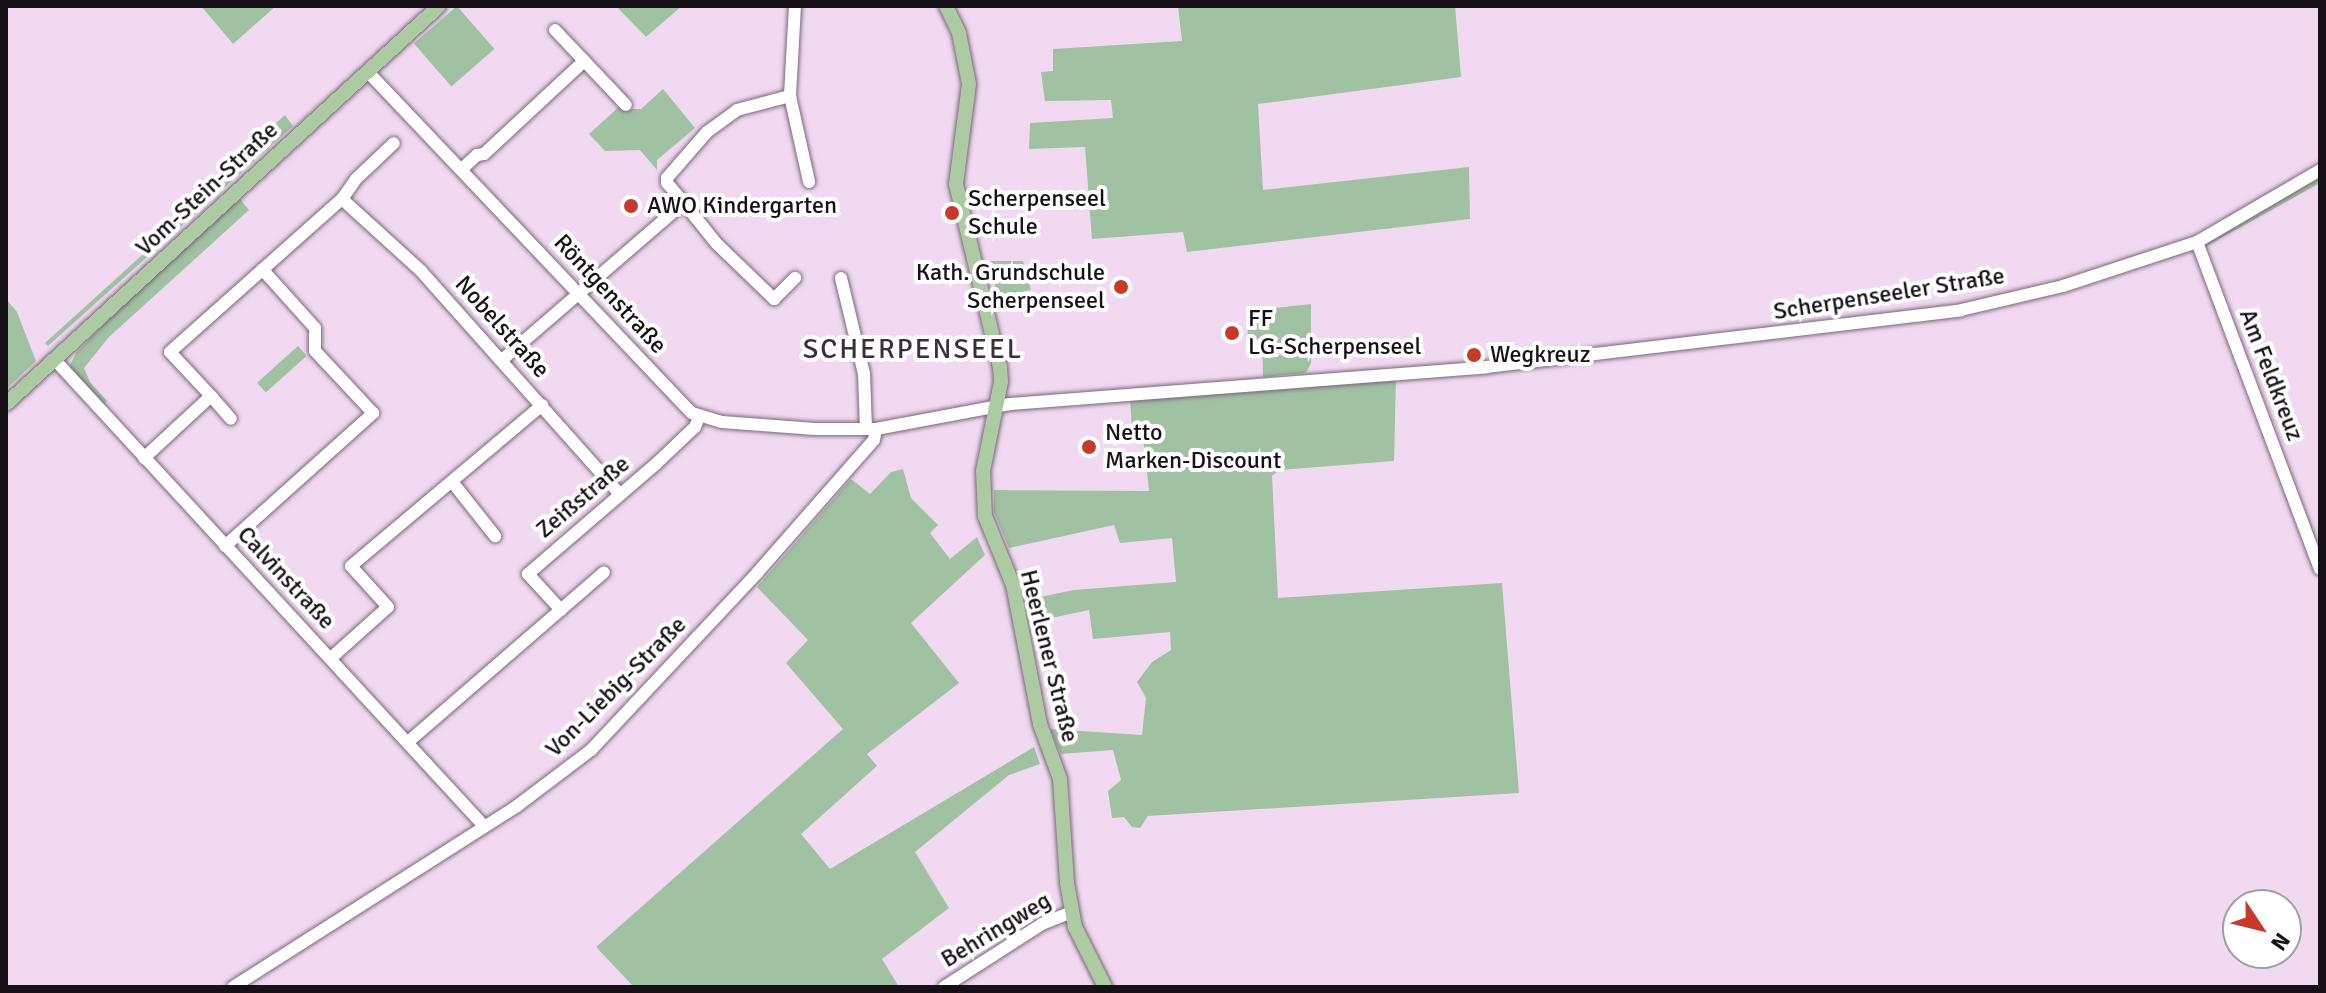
<!DOCTYPE html>
<html>
<head>
<meta charset="utf-8">
<style>
	body { margin:0 }
	#map { position:relative; width:2326px; height:993px; overflow:hidden; background:#f1daf1; font-family:Signika,sans-serif }
	div>[style] { position:absolute }
	[style*='--x'] { left:calc(var(--x)*1px); top:calc(var(--y)*1px); width:calc(var(--w)*1px); rotate:calc(var(--a)*1deg) }
	.green>* { inset:0; background:#a1c1a3; transform-origin:0 0 }
	.roads { filter:drop-shadow(0 0 2px #7a667a) drop-shadow(0 0 2px #7a667a) }
	.minor>* { height:12px; margin:-6px; padding:0 6px; transform-origin:6px; border-radius:6px; background:#fff }
	.major>* { height:14px; margin:-7px; padding:0 7px; transform-origin:7px; border-radius:7px; background:#accba3 }
	.dots>* { width:22px; height:22px; translate:-50% -50%; box-sizing:border-box; border:4px solid #fff; border-radius:50% }
	span { translate:-50% -50%; white-space:nowrap; text-align:center; line-height:1.15; -webkit-text-stroke:8px #fff; paint-order:stroke }
	.street-label { font-size:24px; color:#171017 }
	.poi-label { font-size:24px; color:#171017 }
	.left { translate:0 -50%; text-align:left }
	.right { translate:-100% -50%; text-align:right }
	.quarter-label { font-size:28px; color:#3d2c3d; letter-spacing:2px }
	.frame { position:absolute; inset:0; border:8px solid #171017; pointer-events:none }
	.north { position:absolute; left:2222px; top:889px; width:80px; height:80px; box-sizing:border-box; background:#fff; border:2px solid #a29fa2; border-radius:50%; rotate:125deg; font-size:22px; font-weight:700; line-height:32px; text-align:center; color:#171017 }
	.north::after { content:''; display:block; margin:auto; width:28px; height:36px; background:#c73a2b; clip-path:polygon(50% 0,100% 100%,50% 72%,0 100%) }
</style>
</head>
<body>
<div id="map">
	<div class="green">
		<i style="clip-path:polygon(201px 6px,276px 6px,233px 44px)"></i>
		<i style="left:457px;top:6px;width:57px;height:57px;rotate:49deg"></i>
		<i style="clip-path:polygon(616px 6px,682px 6px,646px 37px)"></i>
		<i style="clip-path:polygon(1178px 6px,1455px 6px,1461px 77px,1258px 104px,1263px 190px,1469px 167px,1470px 219px,1187px 252px,1183px 232px,1092px 239px,1085px 147px,1029px 149px,1030px 123px,1113px 118px,1111px 100px,1045px 101px,1041px 72px,1053px 71px,1053px 49px,1182px 41px)"></i>
		<i style="clip-path:polygon(663px 89px,695px 128px,657px 160px,657px 170px,640px 150px,605px 151px,589px 134px,622px 104px,625px 109px,641px 109px)"></i>
		<i style="clip-path:polygon(285px 115px,293px 126px,48px 346px,45px 343px,173px 227px,194px 202px,200px 203px,250px 159px,246px 150px)"></i>
		<i style="clip-path:polygon(2320px 176px,2320px 183px,2207px 246px,2209px 241px)"></i>
		<i style="clip-path:polygon(239px 198px,249px 210px,109px 337px,84px 368px,90px 382px,107px 401px,102px 407px,69px 367px,76px 353px,133px 294px)"></i>
		<i style="clip-path:polygon(988px 261px,1023px 261px,1031px 290px,998px 296px)"></i>
		<i style="clip-path:polygon(6px 299px,17px 312px,36px 361px,6px 389px)"></i>
		<i style="clip-path:polygon(1311px 304px,1311px 363px,1306px 373px,1263px 377px,1262px 339px,1248px 340px,1247px 311px)"></i>
		<i style="left:298px;top:346px;width:13px;height:55px;rotate:48deg"></i>
		<i style="clip-path:polygon(1396px 377px,1394px 461px,1280px 470px,1272px 476px,1278px 598px,1502px 583px,1519px 793px,1148px 816px,1140px 828px,1132px 827px,1124px 817px,1112px 818px,1108px 791px,1121px 780px,1113px 750px,1061px 754px,1050px 729px,1142px 735px,1146px 698px,1137px 682px,1152px 662px,1171px 650px,1170px 632px,1093px 639px,1089px 610px,1033px 622px,1025px 600px,1074px 590px,1176px 582px,1172px 538px,1120px 543px,1114px 525px,1009px 548px,994px 512px,994px 490px,1149px 491px,1142px 427px,1132px 428px,1130px 400px)"></i>
		<i style="clip-path:polygon(903px 469px,911px 498px,938px 525px,930px 533px,950px 559px,977px 537px,985px 555px,911px 623px,959px 683px,867px 754px,877px 766px,801px 834px,830px 869px,1034px 747px,1040px 764px,1009px 775px,915px 852px,949px 908px,882px 959px,899px 987px,634px 987px,596px 947px,843px 729px,786px 663px,808px 640px,757px 587px,851px 479px,870px 494px,891px 472px)"></i>
	</div>
	<div class="roads">
		<div class="minor">
			<i style="--x:795;--y:6;--w:90;--a:93.2"></i>
			<i style="--x:790;--y:96;--w:88;--a:77.5"></i>
			<i style="--x:555;--y:30;--w:103;--a:46.6"></i>
			<i style="--x:367;--y:71;--w:472;--a:46.5"></i>
			<i style="--x:692;--y:413;--w:31;--a:17"></i>
			<i style="--x:722;--y:422;--w:93;--a:4.3"></i>
			<i style="--x:815;--y:429;--w:61;--a:0"></i>
			<i style="--x:876;--y:429;--w:136;--a:-10.6"></i>
			<i style="--x:1010;--y:404;--w:477;--a:-4.4"></i>
			<i style="--x:1486;--y:367;--w:478;--a:-6.8"></i>
			<i style="--x:1961;--y:310;--w:105;--a:-13.2"></i>
			<i style="--x:2063;--y:286;--w:141;--a:-18.2"></i>
			<i style="--x:2197;--y:242;--w:143;--a:-30.3"></i>
			<i style="--x:463;--y:168;--w:19;--a:-43"></i>
			<i style="--x:477;--y:155;--w:7;--a:-8"></i>
			<i style="--x:484;--y:154;--w:137;--a:-42.9"></i>
			<i style="--x:342;--y:199;--w:107;--a:42.3"></i>
			<i style="--x:421;--y:271;--w:299;--a:48.3"></i>
			<i style="--x:684;--y:203;--w:51;--a:51.3"></i>
			<i style="--x:716;--y:243;--w:81;--a:44"></i>
			<i style="--x:774;--y:299;--w:30;--a:-45"></i>
			<i style="--x:2197;--y:242;--w:349;--a:69.4"></i>
			<i style="--x:841;--y:278;--w:99;--a:76.5"></i>
			<i style="--x:864;--y:374;--w:55;--a:87.9"></i>
			<i style="--x:503;--y:359;--w:239;--a:-40.8"></i>
			<i style="--x:684;--y:203;--w:26;--a:-130"></i>
			<i style="--x:667;--y:183;--w:5;--a:-90"></i>
			<i style="--x:667;--y:178;--w:61;--a:-49"></i>
			<i style="--x:707;--y:132;--w:37;--a:-36"></i>
			<i style="--x:737;--y:110;--w:55;--a:-14.8"></i>
			<i style="--x:55;--y:360;--w:633;--a:47.37"></i>
			<i style="--x:211;--y:396;--w:30;--a:49"></i>
			<i style="--x:144;--y:458;--w:91;--a:-42.8"></i>
			<i style="--x:211;--y:396;--w:60;--a:-133"></i>
			<i style="--x:170;--y:352;--w:230;--a:-41.7"></i>
			<i style="--x:342;--y:199;--w:24;--a:-55"></i>
			<i style="--x:356;--y:179;--w:52;--a:-43.5"></i>
			<i style="--x:453;--y:483;--w:68;--a:51.6"></i>
			<i style="--x:225;--y:546;--w:199;--a:-41.9"></i>
			<i style="--x:373;--y:413;--w:85;--a:-133.1"></i>
			<i style="--x:315;--y:351;--w:23;--a:-90"></i>
			<i style="--x:315;--y:328;--w:79;--a:-131.9"></i>
			<i style="--x:561;--y:610;--w:49;--a:-132.5"></i>
			<i style="--x:528;--y:574;--w:170;--a:-40.7"></i>
			<i style="--x:657;--y:463;--w:52;--a:-43.5"></i>
			<i style="--x:695;--y:427;--w:11;--a:-68"></i>
			<i style="--x:331;--y:658;--w:76;--a:-41.8"></i>
			<i style="--x:388;--y:607;--w:55;--a:-132.1"></i>
			<i style="--x:351;--y:566;--w:250;--a:-40.1"></i>
			<i style="--x:408;--y:742;--w:259;--a:-40.9"></i>
			<i style="--x:233;--y:987;--w:337;--a:-32.5"></i>
			<i style="--x:517;--y:806;--w:93;--a:-37.1"></i>
			<i style="--x:591;--y:750;--w:243;--a:-46.8"></i>
			<i style="--x:757;--y:573;--w:177;--a:-48.7"></i>
			<i style="--x:874;--y:440;--w:11;--a:-80"></i>
			<i style="--x:944;--y:987;--w:117;--a:-32.7"></i>
			<i style="--x:1042;--y:924;--w:31;--a:-22"></i>
		</div>
		<div class="major">
			<i style="--x:946;--y:6;--w:30;--a:64"></i>
			<i style="--x:959;--y:33;--w:52;--a:78.9"></i>
			<i style="--x:969;--y:84;--w:101;--a:97.4"></i>
			<i style="--x:956;--y:184;--w:188;--a:76.5"></i>
			<i style="--x:1000;--y:367;--w:15;--a:86"></i>
			<i style="--x:1001;--y:382;--w:91;--a:101.4"></i>
			<i style="--x:983;--y:471;--w:45;--a:87.5"></i>
			<i style="--x:985;--y:516;--w:74;--a:67.9"></i>
			<i style="--x:1013;--y:585;--w:142;--a:79"></i>
			<i style="--x:1040;--y:724;--w:59;--a:70"></i>
			<i style="--x:1060;--y:779;--w:104;--a:86.1"></i>
			<i style="--x:1067;--y:883;--w:45;--a:79.7"></i>
			<i style="--x:1075;--y:927;--w:67;--a:63.4"></i>
			<i style="--x:6;--y:404;--w:588;--a:-42.59"></i>
		</div>
	</div>
	<div class="dots">
		<i style="left:631px;top:206px;background:#c73a2b"></i>
		<i style="left:952px;top:213px;background:#c73a2b"></i>
		<i style="left:1121px;top:287px;background:#c73a2b"></i>
		<i style="left:1232px;top:333px;background:#c73a2b"></i>
		<i style="left:1474px;top:355px;background:#c73a2b"></i>
		<i style="left:1089px;top:447px;background:#c73a2b"></i>
	</div>
	<div class="street-label">
		<span style="left:207px;top:189px;rotate:-43deg">Vom-Stein-Straße</span>
		<span style="left:610px;top:294px;rotate:47deg">Röntgenstraße</span>
		<span style="left:1889px;top:294px;rotate:-9deg">Scherpenseeler Straße</span>
		<span style="left:502px;top:327px;rotate:48deg">Nobelstraße</span>
		<span style="left:2271px;top:375px;rotate:69deg">Am Feldkreuz</span>
		<span style="left:583px;top:497px;rotate:-40deg">Zeißstraße</span>
		<span style="left:286px;top:578px;rotate:47deg">Calvinstraße</span>
		<span style="left:1049px;top:656px;rotate:76deg">Heerlener Straße</span>
		<span style="left:616px;top:687px;rotate:-45deg">Von-Liebig-Straße</span>
		<span style="left:996px;top:930px;rotate:-31deg">Behringweg</span>
	</div>
	<div class="poi-label">
		<span class="left" style="left:968px;top:213px">Scherpenseel<br>Schule</span>
		<span class="left" style="left:647px;top:206px">AWO Kindergarten</span>
		<span class="right" style="left:1105px;top:287px">Kath. Grundschule<br>Scherpenseel</span>
		<span class="left" style="left:1248px;top:333px">FF<br>LG-Scherpenseel</span>
		<span class="left" style="left:1490px;top:355px">Wegkreuz</span>
		<span class="left" style="left:1105px;top:447px">Netto<br>Marken-Discount</span>
	</div>
	<div class="quarter-label">
		<span style="left:913px;top:349px">SCHERPENSEEL</span>
	</div>
	<div class="frame"></div>
	<div class="north">N</div>
</div>
</body>
</html>
